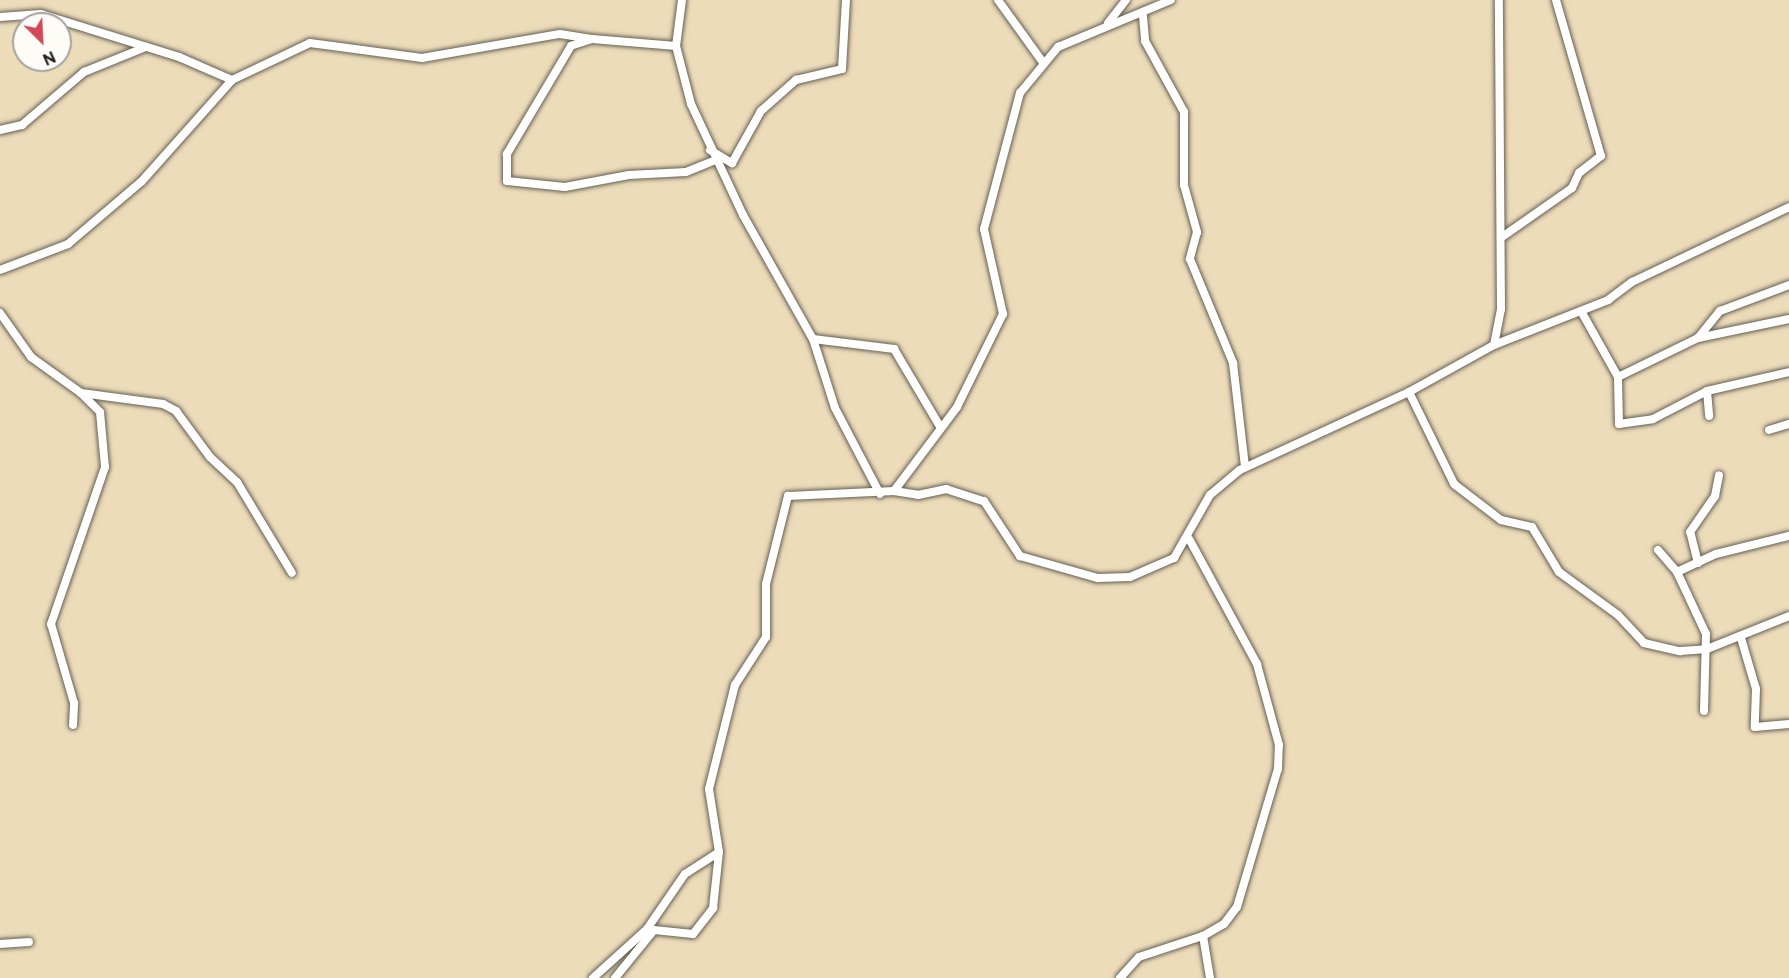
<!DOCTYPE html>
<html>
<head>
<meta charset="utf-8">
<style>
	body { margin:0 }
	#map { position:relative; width:1789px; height:978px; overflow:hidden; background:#eddcba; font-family:"Balsamiq Sans",sans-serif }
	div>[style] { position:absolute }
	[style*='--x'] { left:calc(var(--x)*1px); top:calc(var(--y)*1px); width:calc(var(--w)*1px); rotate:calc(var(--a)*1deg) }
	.roads { filter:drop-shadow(0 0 2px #655f53) drop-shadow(0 0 2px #655f53) }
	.minor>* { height:8px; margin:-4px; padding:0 4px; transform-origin:4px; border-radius:4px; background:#fff }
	span { translate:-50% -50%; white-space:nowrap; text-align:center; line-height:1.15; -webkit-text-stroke:5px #fdfcf7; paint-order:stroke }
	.north { position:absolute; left:12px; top:12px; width:60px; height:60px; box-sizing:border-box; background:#fdfcf7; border:2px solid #a3a29f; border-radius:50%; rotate:156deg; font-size:16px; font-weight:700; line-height:24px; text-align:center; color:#1c1c1c }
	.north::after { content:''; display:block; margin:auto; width:21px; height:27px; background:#d1495b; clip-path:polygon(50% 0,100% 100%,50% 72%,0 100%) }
</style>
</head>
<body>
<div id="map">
	<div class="roads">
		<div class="minor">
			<i style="--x:682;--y:0;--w:46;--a:97.4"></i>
			<i style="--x:676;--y:46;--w:60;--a:75.5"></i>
			<i style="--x:691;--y:104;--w:123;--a:64.9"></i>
			<i style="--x:743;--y:215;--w:142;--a:60.6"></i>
			<i style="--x:813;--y:339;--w:72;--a:72.3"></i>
			<i style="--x:835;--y:408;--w:97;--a:62.4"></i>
			<i style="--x:998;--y:0;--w:75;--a:54.2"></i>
			<i style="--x:1143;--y:16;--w:25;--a:85"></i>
			<i style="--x:1145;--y:41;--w:81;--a:61.2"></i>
			<i style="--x:1184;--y:112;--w:73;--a:90"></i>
			<i style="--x:1184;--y:185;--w:49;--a:74.5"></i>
			<i style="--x:1197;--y:232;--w:28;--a:105"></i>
			<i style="--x:1190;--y:259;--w:113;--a:67.5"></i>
			<i style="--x:1233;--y:363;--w:105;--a:83.4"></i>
			<i style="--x:0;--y:17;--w:41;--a:-4.2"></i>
			<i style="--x:41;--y:14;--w:145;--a:17.3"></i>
			<i style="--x:179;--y:57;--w:58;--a:23.5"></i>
			<i style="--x:1108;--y:23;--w:29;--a:-52"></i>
			<i style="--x:676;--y:46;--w:84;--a:-175.2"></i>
			<i style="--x:592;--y:39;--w:22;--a:162"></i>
			<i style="--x:571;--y:46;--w:126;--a:120.7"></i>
			<i style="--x:507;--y:154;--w:27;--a:90"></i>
			<i style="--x:507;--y:181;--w:58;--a:5.9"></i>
			<i style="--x:565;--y:187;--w:65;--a:-10.6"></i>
			<i style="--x:629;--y:175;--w:57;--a:-3"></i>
			<i style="--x:686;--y:172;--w:31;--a:-22"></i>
			<i style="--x:0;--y:130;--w:23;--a:-13"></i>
			<i style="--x:22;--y:125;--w:82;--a:-40.5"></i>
			<i style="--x:84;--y:72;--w:67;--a:-22"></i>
			<i style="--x:710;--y:150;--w:26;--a:31"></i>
			<i style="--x:732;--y:163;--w:60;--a:-60.9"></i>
			<i style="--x:761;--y:111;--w:47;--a:-41.5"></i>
			<i style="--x:796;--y:80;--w:47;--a:-13.4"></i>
			<i style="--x:842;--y:69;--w:69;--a:-86.7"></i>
			<i style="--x:1502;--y:237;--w:85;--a:-35"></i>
			<i style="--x:1572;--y:188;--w:17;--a:-65"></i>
			<i style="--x:1579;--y:173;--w:28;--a:-38"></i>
			<i style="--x:1601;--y:156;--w:162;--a:-106.1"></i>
			<i style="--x:0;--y:270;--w:73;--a:-20.9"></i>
			<i style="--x:68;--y:244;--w:97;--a:-40.4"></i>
			<i style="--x:142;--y:181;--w:135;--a:-48.3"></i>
			<i style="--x:232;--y:80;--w:86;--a:-25.4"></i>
			<i style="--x:310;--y:43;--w:113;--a:7.6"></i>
			<i style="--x:422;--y:58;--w:140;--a:-9.9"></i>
			<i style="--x:560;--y:34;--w:32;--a:9"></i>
			<i style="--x:1581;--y:311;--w:76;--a:60.7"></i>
			<i style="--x:1618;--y:377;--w:47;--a:88.8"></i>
			<i style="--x:1619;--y:424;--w:34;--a:-8"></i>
			<i style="--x:1653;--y:419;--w:61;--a:-27.4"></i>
			<i style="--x:1707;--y:391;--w:84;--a:-13"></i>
			<i style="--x:0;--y:313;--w:54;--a:54.8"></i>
			<i style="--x:31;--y:357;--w:62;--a:35.8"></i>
			<i style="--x:81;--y:393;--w:83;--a:7.6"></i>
			<i style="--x:163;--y:404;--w:15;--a:28"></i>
			<i style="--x:176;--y:411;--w:57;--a:53.5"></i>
			<i style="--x:210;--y:457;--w:37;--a:43"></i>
			<i style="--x:237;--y:482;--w:106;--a:58.9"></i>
			<i style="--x:1698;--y:338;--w:93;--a:-11.8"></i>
			<i style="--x:813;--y:339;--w:82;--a:7"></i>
			<i style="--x:894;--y:349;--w:92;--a:59.3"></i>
			<i style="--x:1494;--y:345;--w:123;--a:-21.5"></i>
			<i style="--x:1608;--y:300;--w:30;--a:-37"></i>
			<i style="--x:1632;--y:282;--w:174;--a:-25.5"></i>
			<i style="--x:1618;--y:377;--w:89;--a:-26"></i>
			<i style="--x:1698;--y:338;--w:35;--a:-51"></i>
			<i style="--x:1720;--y:311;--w:74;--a:-20.6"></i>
			<i style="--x:1707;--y:391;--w:25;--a:85"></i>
			<i style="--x:1409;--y:392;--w:102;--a:63.9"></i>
			<i style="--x:1454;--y:484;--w:59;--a:37.5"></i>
			<i style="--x:1501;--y:520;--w:32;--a:13"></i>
			<i style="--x:1532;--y:527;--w:52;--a:59"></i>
			<i style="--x:1559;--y:572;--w:73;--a:36.1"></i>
			<i style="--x:1618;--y:615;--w:38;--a:47"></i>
			<i style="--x:1644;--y:643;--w:37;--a:13"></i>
			<i style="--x:1680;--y:651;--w:27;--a:-4"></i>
			<i style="--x:1707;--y:649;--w:88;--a:-21.9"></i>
			<i style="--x:1769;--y:430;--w:21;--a:-17"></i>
			<i style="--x:894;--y:491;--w:105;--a:-53.1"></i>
			<i style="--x:957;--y:407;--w:104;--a:-63.7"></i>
			<i style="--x:1003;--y:314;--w:87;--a:-102.6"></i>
			<i style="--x:984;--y:229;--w:141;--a:-75.2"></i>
			<i style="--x:1020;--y:93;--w:60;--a:-50.4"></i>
			<i style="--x:1058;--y:47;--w:122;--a:-22.6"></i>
			<i style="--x:1658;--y:550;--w:29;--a:49"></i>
			<i style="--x:1677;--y:572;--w:68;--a:64.9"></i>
			<i style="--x:1706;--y:634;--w:77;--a:91.5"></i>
			<i style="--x:1698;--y:563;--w:32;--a:-104"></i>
			<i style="--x:1690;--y:532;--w:44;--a:-55.2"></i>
			<i style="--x:1715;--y:496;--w:21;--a:-79"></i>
			<i style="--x:1677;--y:572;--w:43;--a:-24.8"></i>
			<i style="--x:1716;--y:554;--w:75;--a:-13.9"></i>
			<i style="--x:1741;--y:638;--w:53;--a:73.6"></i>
			<i style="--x:1756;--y:689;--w:38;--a:92"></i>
			<i style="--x:1755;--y:727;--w:34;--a:-5"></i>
			<i style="--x:73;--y:725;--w:22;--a:-87"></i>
			<i style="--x:74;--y:703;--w:82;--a:-106.2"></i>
			<i style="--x:51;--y:624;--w:166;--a:-71"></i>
			<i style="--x:105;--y:467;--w:55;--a:-95.2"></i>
			<i style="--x:100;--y:412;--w:27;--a:-135"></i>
			<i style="--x:1203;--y:936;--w:43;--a:80.5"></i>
			<i style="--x:0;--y:944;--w:29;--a:-4"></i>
			<i style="--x:593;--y:978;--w:73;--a:-42.2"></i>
			<i style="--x:647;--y:929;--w:67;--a:-55.4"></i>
			<i style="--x:685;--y:874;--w:40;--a:-32.9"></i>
			<i style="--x:615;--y:978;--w:62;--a:-50.9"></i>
			<i style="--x:654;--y:930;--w:39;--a:6"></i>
			<i style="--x:693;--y:934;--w:33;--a:-52"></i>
			<i style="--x:713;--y:908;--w:56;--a:-83.9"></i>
			<i style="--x:719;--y:852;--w:64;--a:-99"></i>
			<i style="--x:709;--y:789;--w:107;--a:-76"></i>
			<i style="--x:735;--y:685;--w:57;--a:-57.1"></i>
			<i style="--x:766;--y:637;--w:53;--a:-90"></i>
			<i style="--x:766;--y:584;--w:91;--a:-76"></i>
			<i style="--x:788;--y:496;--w:106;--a:-2.7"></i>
			<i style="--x:894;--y:491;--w:24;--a:9"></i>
			<i style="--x:918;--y:495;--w:29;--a:-12"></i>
			<i style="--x:946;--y:489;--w:40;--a:18"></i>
			<i style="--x:984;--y:501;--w:66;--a:56.8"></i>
			<i style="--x:1020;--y:556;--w:81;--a:15.8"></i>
			<i style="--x:1098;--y:578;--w:32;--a:-2"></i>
			<i style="--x:1130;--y:577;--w:48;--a:-23.4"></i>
			<i style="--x:1174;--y:558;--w:73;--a:-60.3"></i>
			<i style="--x:1210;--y:495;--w:39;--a:-40"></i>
			<i style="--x:1240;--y:470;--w:186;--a:-24.8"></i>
			<i style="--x:1409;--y:392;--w:97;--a:-28.9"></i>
			<i style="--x:1494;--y:345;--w:37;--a:-79"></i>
			<i style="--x:1501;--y:309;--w:309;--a:-90.4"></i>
			<i style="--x:1120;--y:978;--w:28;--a:-48"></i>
			<i style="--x:1139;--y:957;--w:67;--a:-18.2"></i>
			<i style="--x:1203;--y:936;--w:24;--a:-30"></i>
			<i style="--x:1224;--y:924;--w:21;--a:-53"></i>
			<i style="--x:1237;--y:907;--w:144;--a:-73.5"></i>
			<i style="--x:1278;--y:769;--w:24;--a:-88"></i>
			<i style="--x:1279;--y:745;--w:84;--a:-105.2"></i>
			<i style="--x:1257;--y:664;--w:142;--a:-118.5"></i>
		</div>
	</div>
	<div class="north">N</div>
</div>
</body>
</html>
